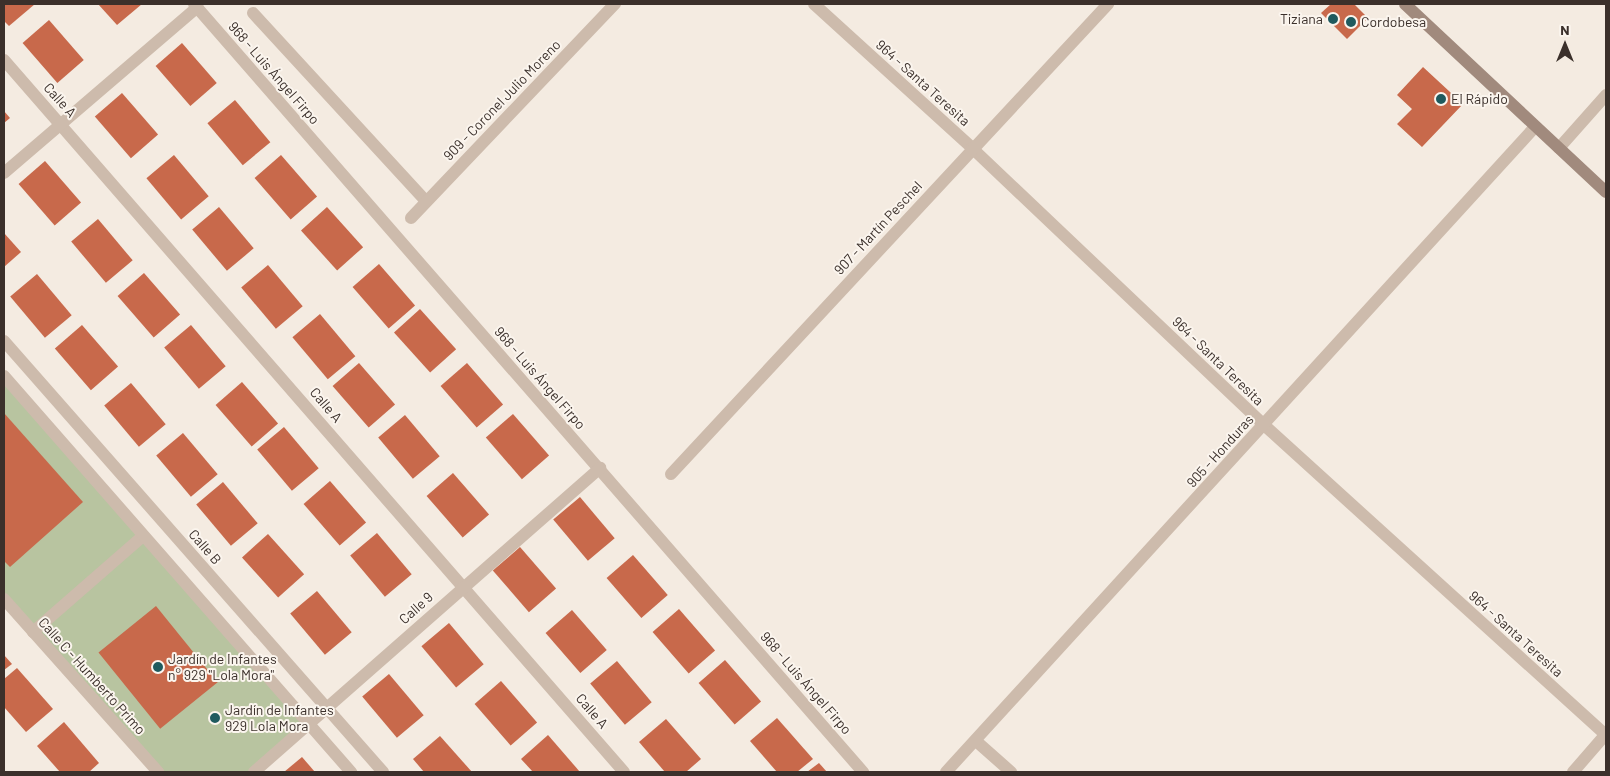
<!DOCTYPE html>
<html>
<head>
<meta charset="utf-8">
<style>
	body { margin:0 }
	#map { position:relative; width:1610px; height:776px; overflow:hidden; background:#f4ebe1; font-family:Barlow,sans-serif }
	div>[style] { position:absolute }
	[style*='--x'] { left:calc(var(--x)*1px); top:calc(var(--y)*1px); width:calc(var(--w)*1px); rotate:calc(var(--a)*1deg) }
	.green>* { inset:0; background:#b8c4a0 }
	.building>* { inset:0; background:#c8694b; transform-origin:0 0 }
	.lane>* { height:12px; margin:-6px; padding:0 6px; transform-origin:6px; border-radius:6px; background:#cdbbac }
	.street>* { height:12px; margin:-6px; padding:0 6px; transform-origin:6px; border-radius:6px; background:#cdbbac }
	.secondary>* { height:12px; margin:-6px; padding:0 6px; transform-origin:6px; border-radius:6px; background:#a18a7d }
	.dots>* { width:14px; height:14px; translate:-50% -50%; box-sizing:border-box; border:2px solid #fbf5ee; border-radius:50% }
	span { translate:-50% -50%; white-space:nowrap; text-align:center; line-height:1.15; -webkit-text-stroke:4px #fbf5ee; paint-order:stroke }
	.poi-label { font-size:14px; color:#3b302b }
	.right { translate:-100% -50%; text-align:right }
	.left { translate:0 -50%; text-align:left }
	.street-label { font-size:14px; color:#3b302b }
	.frame { position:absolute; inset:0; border:5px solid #3b302b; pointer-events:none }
	.north { position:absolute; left:1540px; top:20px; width:50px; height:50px; -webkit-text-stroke:4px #fbf5ee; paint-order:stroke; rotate:0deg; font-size:14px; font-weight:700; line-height:20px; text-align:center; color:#3b302b }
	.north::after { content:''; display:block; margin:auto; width:18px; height:22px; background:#3b302b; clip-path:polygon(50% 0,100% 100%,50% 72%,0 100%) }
</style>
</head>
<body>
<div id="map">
	<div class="green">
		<i style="clip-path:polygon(4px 376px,310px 725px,254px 772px,158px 772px,4px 599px)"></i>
	</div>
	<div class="building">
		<i style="clip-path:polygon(4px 4px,35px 4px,9px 26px,4px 21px)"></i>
		<i style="clip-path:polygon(98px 4px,142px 4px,117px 25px)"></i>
		<i style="clip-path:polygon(1331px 4px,1354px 4px,1368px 18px,1347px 39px,1321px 13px)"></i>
		<i style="left:49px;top:20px;width:53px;height:35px;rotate:49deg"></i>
		<i style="left:182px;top:43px;width:53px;height:35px;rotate:49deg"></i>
		<i style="clip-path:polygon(1423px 67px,1463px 104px,1422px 147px,1397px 124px,1412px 109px,1397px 95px)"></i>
		<i style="left:122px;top:93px;width:55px;height:36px;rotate:49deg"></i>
		<i style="left:235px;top:100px;width:55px;height:36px;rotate:50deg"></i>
		<i style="clip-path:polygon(4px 111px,10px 118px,4px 123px)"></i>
		<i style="left:174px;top:155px;width:54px;height:36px;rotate:50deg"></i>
		<i style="left:281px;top:155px;width:55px;height:35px;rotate:49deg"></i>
		<i style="left:45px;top:161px;width:55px;height:35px;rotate:49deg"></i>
		<i style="left:219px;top:207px;width:54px;height:35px;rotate:50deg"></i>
		<i style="left:327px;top:207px;width:54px;height:35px;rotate:48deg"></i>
		<i style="left:98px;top:219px;width:54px;height:35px;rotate:50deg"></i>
		<i style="clip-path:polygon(4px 233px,21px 252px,4px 267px)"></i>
		<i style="left:379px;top:264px;width:55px;height:35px;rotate:49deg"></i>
		<i style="left:268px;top:265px;width:54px;height:35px;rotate:50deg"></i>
		<i style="left:144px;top:273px;width:55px;height:35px;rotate:49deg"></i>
		<i style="left:37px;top:274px;width:54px;height:35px;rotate:50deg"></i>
		<i style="left:420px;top:309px;width:54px;height:35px;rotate:48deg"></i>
		<i style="left:320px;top:314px;width:55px;height:36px;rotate:50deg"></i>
		<i style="left:82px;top:325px;width:55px;height:36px;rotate:49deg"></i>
		<i style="left:191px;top:325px;width:54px;height:35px;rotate:50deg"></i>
		<i style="left:359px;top:363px;width:55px;height:35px;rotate:49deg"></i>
		<i style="left:467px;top:363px;width:55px;height:35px;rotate:49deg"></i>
		<i style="left:242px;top:382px;width:55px;height:35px;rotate:49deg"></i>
		<i style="left:131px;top:383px;width:54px;height:35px;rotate:50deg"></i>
		<i style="clip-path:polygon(4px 413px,83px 502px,10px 567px,4px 561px)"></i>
		<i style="left:513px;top:414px;width:55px;height:36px;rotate:49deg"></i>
		<i style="left:405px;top:415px;width:54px;height:35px;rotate:50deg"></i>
		<i style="left:284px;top:427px;width:54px;height:35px;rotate:50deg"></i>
		<i style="left:183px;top:433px;width:54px;height:35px;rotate:50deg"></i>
		<i style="left:453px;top:473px;width:55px;height:35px;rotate:49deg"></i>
		<i style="left:330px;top:481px;width:55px;height:35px;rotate:49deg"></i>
		<i style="left:223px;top:482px;width:54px;height:35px;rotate:50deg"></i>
		<i style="left:580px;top:497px;width:54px;height:35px;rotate:50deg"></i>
		<i style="left:377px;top:533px;width:54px;height:35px;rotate:50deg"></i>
		<i style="left:268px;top:534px;width:54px;height:35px;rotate:48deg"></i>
		<i style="left:520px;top:547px;width:55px;height:36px;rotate:49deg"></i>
		<i style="left:633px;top:555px;width:53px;height:35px;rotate:49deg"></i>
		<i style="left:317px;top:591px;width:54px;height:35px;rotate:50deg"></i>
		<i style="left:156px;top:606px;width:98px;height:74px;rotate:51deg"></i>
		<i style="left:679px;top:609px;width:55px;height:35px;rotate:49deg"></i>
		<i style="left:572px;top:610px;width:53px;height:35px;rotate:49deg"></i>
		<i style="left:449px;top:623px;width:54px;height:36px;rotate:50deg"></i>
		<i style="clip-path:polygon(4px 655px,12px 664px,4px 670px)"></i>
		<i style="left:725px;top:660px;width:55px;height:35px;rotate:49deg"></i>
		<i style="left:617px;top:661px;width:54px;height:35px;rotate:50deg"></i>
		<i style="clip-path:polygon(17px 668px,53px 709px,26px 732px,4px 707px,4px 679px)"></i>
		<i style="left:389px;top:674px;width:54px;height:35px;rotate:50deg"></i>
		<i style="left:501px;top:681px;width:55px;height:35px;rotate:49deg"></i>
		<i style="clip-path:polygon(777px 718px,813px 759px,797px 772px,777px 772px,750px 741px)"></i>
		<i style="clip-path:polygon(666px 719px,701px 759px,686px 772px,665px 772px,639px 742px)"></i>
		<i style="clip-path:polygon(64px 722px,99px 763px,89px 772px,60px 772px,37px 746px)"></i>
		<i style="clip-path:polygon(548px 735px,580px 772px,533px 772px,521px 759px)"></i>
		<i style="clip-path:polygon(440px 736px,472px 772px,424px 772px,413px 759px)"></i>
		<i style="clip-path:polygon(302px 757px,315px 772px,284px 772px)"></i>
		<i style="clip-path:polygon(819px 763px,827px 772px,807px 772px)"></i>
	</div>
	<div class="lane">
		<i style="--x:1559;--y:148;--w:71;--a:-48.4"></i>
		<i style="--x:33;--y:632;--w:146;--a:-41.1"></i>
	</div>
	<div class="street">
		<i style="--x:194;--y:4;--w:1019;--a:48.94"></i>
		<i style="--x:814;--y:4;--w:214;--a:42.3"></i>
		<i style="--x:972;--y:148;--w:402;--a:43.5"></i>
		<i style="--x:1264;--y:425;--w:462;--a:42.2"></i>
		<i style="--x:253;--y:13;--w:255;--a:47.4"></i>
		<i style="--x:4;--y:60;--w:944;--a:48.95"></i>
		<i style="--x:4;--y:173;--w:255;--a:-40.6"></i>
		<i style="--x:411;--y:218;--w:296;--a:-46.4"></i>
		<i style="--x:4;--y:341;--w:574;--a:48.67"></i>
		<i style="--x:4;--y:376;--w:527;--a:48.77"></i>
		<i style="--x:671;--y:474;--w:642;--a:-47.08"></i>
		<i style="--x:4;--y:599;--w:232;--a:48.3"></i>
		<i style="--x:976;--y:741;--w:47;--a:41.5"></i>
		<i style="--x:254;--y:772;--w:461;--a:-41.3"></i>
		<i style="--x:946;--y:772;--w:873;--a:-47.6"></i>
		<i style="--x:1573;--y:772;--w:50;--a:-49"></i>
	</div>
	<div class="secondary">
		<i style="--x:1405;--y:4;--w:275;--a:43.1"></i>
	</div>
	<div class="dots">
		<i style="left:1333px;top:19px;background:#1f5a5e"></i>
		<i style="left:1351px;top:22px;background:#1f5a5e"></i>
		<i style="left:1441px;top:99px;background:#1f5a5e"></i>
		<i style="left:158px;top:667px;background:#1f5a5e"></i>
		<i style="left:215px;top:718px;background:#1f5a5e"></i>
	</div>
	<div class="poi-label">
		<span class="right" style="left:1323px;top:19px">Tiziana</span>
		<span class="left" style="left:1361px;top:22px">Cordobesa</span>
		<span class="left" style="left:1451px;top:99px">El Rápido</span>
		<span class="left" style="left:168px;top:667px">Jardín de Infantes<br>n° 929 "Lola Mora"</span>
		<span class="left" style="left:225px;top:718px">Jardín de Infantes<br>929 Lola Mora</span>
	</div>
	<div class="street-label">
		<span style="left:274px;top:73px;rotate:49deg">968 - Luis Ángel Firpo</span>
		<span style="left:923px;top:83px;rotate:42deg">964 - Santa Teresita</span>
		<span style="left:60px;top:100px;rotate:48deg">Calle A</span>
		<span style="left:502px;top:100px;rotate:-46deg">909 - Coronel Julio Moreno</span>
		<span style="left:878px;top:228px;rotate:-47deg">907 - Martín Peschel</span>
		<span style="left:1218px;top:361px;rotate:44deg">964 - Santa Teresita</span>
		<span style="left:540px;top:378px;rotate:49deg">968 - Luis Ángel Firpo</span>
		<span style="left:326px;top:405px;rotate:49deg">Calle A</span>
		<span style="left:1220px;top:451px;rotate:-48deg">905 - Honduras</span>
		<span style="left:205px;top:547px;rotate:49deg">Calle B</span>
		<span style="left:416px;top:608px;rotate:-42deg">Calle 9</span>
		<span style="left:1516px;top:634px;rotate:42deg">964 - Santa Teresita</span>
		<span style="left:92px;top:676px;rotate:48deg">Calle C - Humberto Primo</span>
		<span style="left:806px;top:683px;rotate:49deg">968 - Luis Ángel Firpo</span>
		<span style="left:592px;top:711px;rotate:49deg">Calle A</span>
	</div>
	<div class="frame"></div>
	<div class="north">N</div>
</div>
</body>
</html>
